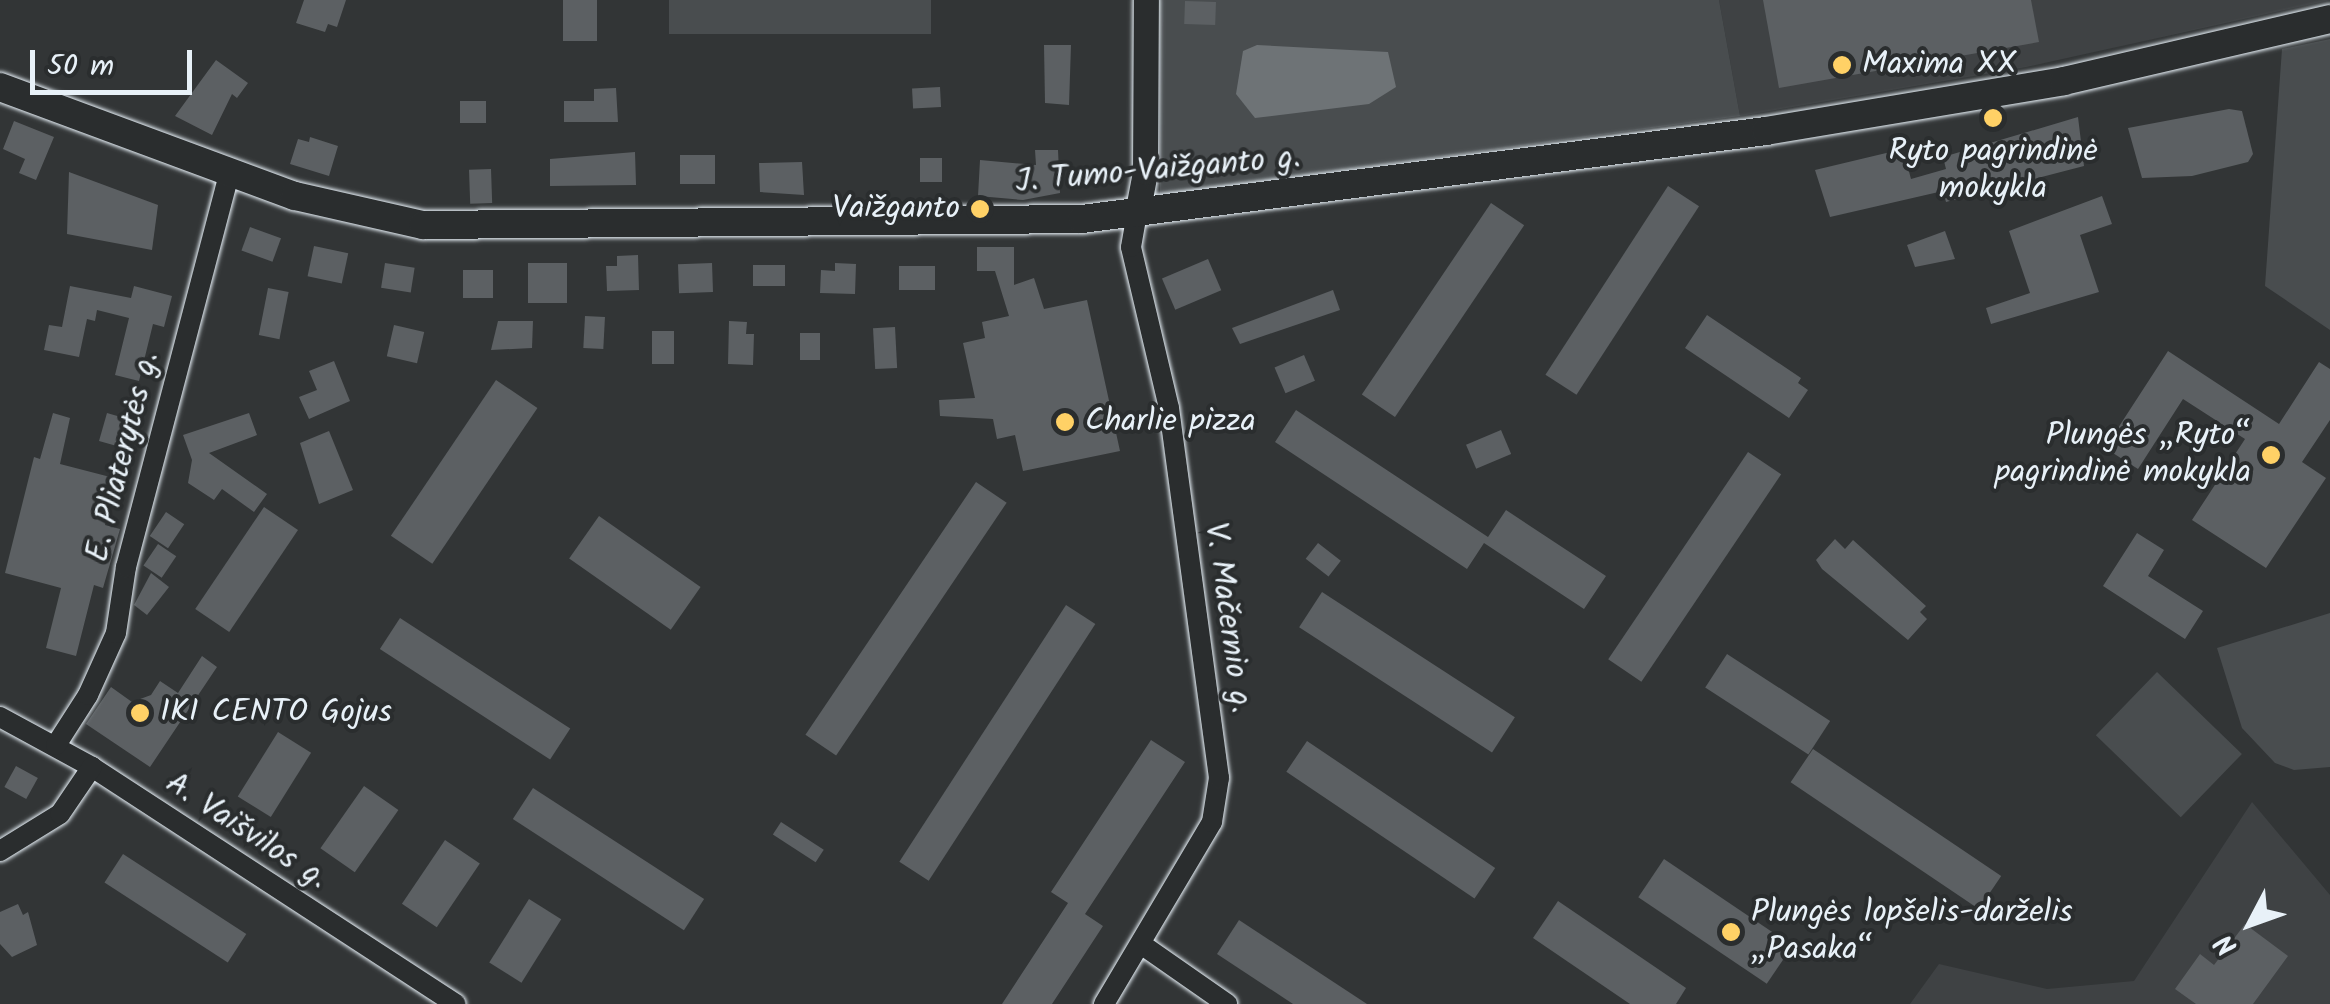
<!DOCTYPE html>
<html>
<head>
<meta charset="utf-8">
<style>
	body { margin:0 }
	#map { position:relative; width:2330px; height:1004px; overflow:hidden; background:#323536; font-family:Kalam,sans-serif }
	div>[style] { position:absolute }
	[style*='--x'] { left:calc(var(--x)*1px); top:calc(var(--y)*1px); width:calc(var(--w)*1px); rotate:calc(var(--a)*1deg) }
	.built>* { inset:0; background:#3f4244 }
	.green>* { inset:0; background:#494d4f; transform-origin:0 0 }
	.water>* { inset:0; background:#6e7376 }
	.building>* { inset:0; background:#5c6063; transform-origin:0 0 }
	.roads { filter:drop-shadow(0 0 2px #e8f1f8) drop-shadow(0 0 2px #e8f1f8) }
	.minor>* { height:20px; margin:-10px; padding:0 10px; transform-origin:10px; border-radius:10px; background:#2a2d2e }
	.tertiary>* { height:25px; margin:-12.5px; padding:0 12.5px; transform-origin:12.5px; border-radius:12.5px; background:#2a2d2e }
	.secondary>* { height:28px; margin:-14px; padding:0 14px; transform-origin:14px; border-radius:14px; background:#2a2d2e }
	.dots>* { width:28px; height:28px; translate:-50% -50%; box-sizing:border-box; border:5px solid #2a2d2e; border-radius:50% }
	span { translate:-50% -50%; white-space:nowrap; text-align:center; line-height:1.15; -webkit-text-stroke:8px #2a2d2e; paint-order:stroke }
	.poi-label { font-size:32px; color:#e8f1f8 }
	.left { translate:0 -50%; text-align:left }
	.right { translate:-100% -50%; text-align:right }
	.street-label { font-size:32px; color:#e8f1f8 }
	.north { position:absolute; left:2200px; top:874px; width:100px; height:100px; -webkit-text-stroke:8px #2a2d2e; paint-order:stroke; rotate:229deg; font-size:28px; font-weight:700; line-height:40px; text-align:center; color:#e8f1f8 }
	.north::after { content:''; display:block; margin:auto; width:35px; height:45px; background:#e8f1f8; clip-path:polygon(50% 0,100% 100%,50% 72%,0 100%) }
	.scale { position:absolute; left:30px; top:50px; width:162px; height:45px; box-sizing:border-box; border:5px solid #e8f1f8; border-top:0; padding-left:12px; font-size:30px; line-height:35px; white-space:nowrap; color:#e8f1f8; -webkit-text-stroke:8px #2a2d2e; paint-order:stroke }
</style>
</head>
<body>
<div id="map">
	<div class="built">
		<i style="clip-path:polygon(1719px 0,2330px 0,2026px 67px,1740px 116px)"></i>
		<i style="clip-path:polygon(2252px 802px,2330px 895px,2330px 1004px,1910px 1004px,1939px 964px,2047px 989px,2134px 981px)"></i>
	</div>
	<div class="green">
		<i style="left:669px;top:0;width:262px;height:34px"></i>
		<i style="clip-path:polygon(1160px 0,1719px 0,1740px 116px,1160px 195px)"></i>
		<i style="clip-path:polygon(2330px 39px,2330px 330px,2265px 286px,2282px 49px)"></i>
		<i style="clip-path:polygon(2330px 613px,2330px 767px,2294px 770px,2275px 763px,2242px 728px,2217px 648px)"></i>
		<i style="left:2157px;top:672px;width:118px;height:88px;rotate:44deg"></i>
	</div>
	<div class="water">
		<i style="clip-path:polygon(1257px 45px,1388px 52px,1396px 87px,1369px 104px,1255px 118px,1236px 94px,1243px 51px)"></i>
	</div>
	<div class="building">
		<i style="clip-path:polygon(304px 0,346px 0,337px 27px,328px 24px,325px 32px,296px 23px)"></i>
		<i style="left:563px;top:0;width:34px;height:41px"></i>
		<i style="clip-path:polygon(1763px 0,2031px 0,2039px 42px,1779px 88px)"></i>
		<i style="left:1185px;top:1px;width:31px;height:23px;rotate:2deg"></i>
		<i style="clip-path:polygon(1044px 45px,1071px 45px,1069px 105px,1045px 103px)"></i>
		<i style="clip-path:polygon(216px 60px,248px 83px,237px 98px,232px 94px,212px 135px,175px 116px)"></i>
		<i style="left:940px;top:87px;width:20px;height:28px;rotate:87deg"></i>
		<i style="clip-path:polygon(616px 88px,618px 122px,564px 122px,564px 101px,594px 101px,594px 89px)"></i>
		<i style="left:460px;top:101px;width:26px;height:22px"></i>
		<i style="clip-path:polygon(2229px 109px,2242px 111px,2253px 154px,2248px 162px,2192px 176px,2142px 178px,2128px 128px)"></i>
		<i style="clip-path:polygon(2078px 117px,2084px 166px,1946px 202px,1943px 191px,1830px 217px,1815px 170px,1903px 149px,1911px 179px,1946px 169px,1943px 157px)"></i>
		<i style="clip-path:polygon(14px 121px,54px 137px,36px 180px,19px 173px,25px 159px,3px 149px)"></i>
		<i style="clip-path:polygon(310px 137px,338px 146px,329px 176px,290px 164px,298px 139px,309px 142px)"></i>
		<i style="clip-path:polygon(1035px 150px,1058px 150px,1060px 193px,1023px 200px,978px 196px,980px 160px,1036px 165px)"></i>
		<i style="clip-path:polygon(635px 152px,636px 185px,550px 186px,550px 159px)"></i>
		<i style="left:680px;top:155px;width:35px;height:29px"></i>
		<i style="left:920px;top:158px;width:22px;height:24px"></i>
		<i style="clip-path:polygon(802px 162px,804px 195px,760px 192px,759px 163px)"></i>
		<i style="left:491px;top:169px;width:34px;height:22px;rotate:88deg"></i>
		<i style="clip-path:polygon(69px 172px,158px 205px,152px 250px,67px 234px)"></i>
		<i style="left:1668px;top:186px;width:37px;height:225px;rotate:33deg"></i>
		<i style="clip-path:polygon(2102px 196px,2112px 224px,2080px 235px,2099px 292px,1991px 324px,1986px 308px,2030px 293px,2009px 231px)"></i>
		<i style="left:1491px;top:203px;width:40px;height:231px;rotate:34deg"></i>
		<i style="left:250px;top:227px;width:33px;height:25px;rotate:20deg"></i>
		<i style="clip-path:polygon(1945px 231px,1955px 259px,1915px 267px,1907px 245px)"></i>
		<i style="left:314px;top:246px;width:35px;height:31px;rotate:12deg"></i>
		<i style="clip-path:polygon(977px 247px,1014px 247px,1014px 285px,1034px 278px,1044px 309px,1087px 300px,1120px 451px,1023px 471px,1015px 435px,997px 439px,993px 419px,940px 416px,939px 400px,975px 398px,963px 343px,985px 338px,982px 322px,1009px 316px,995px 271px,977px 271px)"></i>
		<i style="clip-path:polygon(638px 255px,639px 290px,607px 291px,606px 266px,617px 266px,617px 256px)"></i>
		<i style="left:1208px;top:259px;width:34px;height:50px;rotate:67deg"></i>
		<i style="left:385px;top:263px;width:30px;height:25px;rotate:9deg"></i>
		<i style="left:528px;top:263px;width:39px;height:40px"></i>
		<i style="left:712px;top:263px;width:29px;height:34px;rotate:88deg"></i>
		<i style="clip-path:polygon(835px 263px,856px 264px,855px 294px,820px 293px,821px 270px,835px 271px)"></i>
		<i style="left:753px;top:265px;width:32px;height:21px"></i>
		<i style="left:935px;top:266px;width:24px;height:36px;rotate:90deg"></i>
		<i style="left:493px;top:270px;width:28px;height:30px;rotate:90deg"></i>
		<i style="clip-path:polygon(70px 286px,131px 298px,134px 286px,172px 296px,164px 327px,153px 324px,139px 381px,115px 375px,129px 318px,97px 310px,95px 321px,87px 319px,79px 357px,44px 350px,49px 325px,62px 327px)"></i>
		<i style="left:268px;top:288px;width:21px;height:48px;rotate:11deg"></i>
		<i style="clip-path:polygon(1333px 290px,1340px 310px,1240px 344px,1232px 328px)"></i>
		<i style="clip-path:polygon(1707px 315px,1801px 378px,1798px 383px,1808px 390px,1789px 418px,1685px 348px)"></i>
		<i style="left:585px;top:316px;width:20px;height:32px;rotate:3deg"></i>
		<i style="clip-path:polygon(498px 321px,533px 321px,532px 348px,491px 350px)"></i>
		<i style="clip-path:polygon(729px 321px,747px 322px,746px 334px,754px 334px,753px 365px,728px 364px)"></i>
		<i style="left:394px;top:325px;width:31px;height:32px;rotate:13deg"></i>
		<i style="left:895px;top:327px;width:41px;height:22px;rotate:87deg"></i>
		<i style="left:652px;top:331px;width:22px;height:33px"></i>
		<i style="left:820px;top:333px;width:27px;height:20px;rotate:90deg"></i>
		<i style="clip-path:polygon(2168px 351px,2279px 424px,2319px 362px,2330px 369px,2330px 420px,2302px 462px,2326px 478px,2266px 568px,2192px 520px,2245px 439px,2183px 399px,2138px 469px,2105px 448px)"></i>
		<i style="left:1304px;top:355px;width:28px;height:32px;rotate:67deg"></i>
		<i style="clip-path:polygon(334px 361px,350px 401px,309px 419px,299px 397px,317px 390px,309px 371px)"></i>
		<i style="left:496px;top:380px;width:50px;height:188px;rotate:34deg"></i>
		<i style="clip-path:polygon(1296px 410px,1488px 537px,1506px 510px,1606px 576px,1584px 609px,1484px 543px,1467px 569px,1275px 442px)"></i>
		<i style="clip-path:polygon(53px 413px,70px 418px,60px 464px,118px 479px,105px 525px,120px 529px,103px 588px,94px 585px,76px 656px,46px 648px,61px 588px,5px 573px,34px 457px,40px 459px)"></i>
		<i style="left:107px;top:413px;width:26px;height:29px;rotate:16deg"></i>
		<i style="clip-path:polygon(249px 413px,257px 435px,209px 453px,267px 494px,254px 512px,222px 489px,214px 500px,188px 483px,192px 460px,183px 435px)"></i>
		<i style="left:1501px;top:430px;width:26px;height:38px;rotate:67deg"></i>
		<i style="clip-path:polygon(329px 431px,353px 490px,319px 504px,300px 443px)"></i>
		<i style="left:1748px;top:452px;width:40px;height:250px;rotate:34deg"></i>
		<i style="left:976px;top:482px;width:37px;height:305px;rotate:34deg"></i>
		<i style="left:264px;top:507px;width:41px;height:123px;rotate:34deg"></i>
		<i style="left:166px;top:512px;width:22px;height:29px;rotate:34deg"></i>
		<i style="left:599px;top:516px;width:124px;height:52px;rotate:35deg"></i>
		<i style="clip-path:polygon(2137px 533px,2164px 550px,2148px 576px,2203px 611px,2185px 639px,2103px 586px)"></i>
		<i style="clip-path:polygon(1835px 539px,1845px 549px,1853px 540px,1926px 606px,1920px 612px,1927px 619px,1908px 640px,1822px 569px,1816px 560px)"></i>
		<i style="left:1318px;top:543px;width:29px;height:20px;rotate:38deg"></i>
		<i style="left:158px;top:544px;width:22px;height:26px;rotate:34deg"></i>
		<i style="clip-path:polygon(151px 573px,169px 587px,147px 615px,134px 605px)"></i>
		<i style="left:1322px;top:592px;width:230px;height:42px;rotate:33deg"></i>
		<i style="left:1066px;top:605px;width:35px;height:306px;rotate:33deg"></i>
		<i style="left:400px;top:618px;width:203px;height:37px;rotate:33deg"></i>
		<i style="left:1727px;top:654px;width:123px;height:40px;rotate:33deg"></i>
		<i style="clip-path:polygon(202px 656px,217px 667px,150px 767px,86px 724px,111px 687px,132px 702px,151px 695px,160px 681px,178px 693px)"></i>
		<i style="left:278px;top:732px;width:39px;height:76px;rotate:32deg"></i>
		<i style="clip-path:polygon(1151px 740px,1185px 762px,1085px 914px,1103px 926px,1052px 1004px,1002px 1004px,1068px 903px,1051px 892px)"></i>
		<i style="left:1307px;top:741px;width:227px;height:37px;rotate:34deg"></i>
		<i style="left:1813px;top:749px;width:227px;height:40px;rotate:34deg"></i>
		<i style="left:16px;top:766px;width:25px;height:24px;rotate:29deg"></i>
		<i style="left:364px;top:786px;width:42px;height:76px;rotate:35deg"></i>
		<i style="left:533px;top:788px;width:204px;height:37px;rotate:33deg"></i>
		<i style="left:781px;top:822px;width:51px;height:15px;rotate:33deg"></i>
		<i style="left:445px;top:840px;width:42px;height:77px;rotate:34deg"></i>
		<i style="left:123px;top:854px;width:147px;height:34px;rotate:33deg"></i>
		<i style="left:1664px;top:859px;width:155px;height:46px;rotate:34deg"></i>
		<i style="left:529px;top:899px;width:38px;height:75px;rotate:32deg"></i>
		<i style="clip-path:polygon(1558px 901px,1686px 988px,1676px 1004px,1630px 1004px,1533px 938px)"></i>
		<i style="clip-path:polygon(18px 904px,23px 915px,28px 912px,37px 945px,12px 957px,0 944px,0 912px)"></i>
		<i style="clip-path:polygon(1239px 920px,1367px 1004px,1293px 1004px,1217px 954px)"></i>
		<i style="clip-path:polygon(2245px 924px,2288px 956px,2253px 1004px,2196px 1004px,2175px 989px,2200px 954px,2214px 965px)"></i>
	</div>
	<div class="roads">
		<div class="minor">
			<i style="--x:0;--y:717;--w:105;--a:28.5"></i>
			<i style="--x:92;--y:767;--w:434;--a:33.1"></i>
			<i style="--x:56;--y:745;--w:59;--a:-57.4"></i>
			<i style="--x:88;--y:695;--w:68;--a:-65.7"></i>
			<i style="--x:116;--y:633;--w:67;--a:-81.4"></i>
			<i style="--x:126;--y:567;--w:406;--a:-75.3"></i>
			<i style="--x:0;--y:851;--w:70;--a:-31.7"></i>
			<i style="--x:60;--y:814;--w:57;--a:-55.8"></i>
			<i style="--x:1141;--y:944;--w:105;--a:34.9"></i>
			<i style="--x:1104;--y:1004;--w:212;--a:-59.3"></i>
			<i style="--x:1212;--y:822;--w:45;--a:-81"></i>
			<i style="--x:1219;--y:778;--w:373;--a:-97.7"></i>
			<i style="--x:1169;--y:408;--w:165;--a:-103.3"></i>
			<i style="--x:1131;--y:247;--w:34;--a:-80"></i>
		</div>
		<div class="tertiary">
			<i style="--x:1137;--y:214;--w:43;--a:-79.2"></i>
			<i style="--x:1145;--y:172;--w:172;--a:-89.7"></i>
		</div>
		<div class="secondary">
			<i style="--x:0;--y:87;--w:314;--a:20.3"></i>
			<i style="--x:295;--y:196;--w:131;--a:12.8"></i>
			<i style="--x:423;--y:225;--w:659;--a:-0.52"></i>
			<i style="--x:1082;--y:219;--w:690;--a:-7.33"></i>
			<i style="--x:1766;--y:131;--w:302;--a:-9.5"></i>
			<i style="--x:2064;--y:81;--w:273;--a:-13.1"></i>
		</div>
	</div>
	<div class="dots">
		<i style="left:1842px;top:65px;background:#ffd166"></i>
		<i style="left:1993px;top:118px;background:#ffd166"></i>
		<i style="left:980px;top:209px;background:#ffd166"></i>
		<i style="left:1065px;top:422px;background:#ffd166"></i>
		<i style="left:2271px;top:455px;background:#ffd166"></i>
		<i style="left:140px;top:713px;background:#ffd166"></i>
		<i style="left:1731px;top:932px;background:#ffd166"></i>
	</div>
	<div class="poi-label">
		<span class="left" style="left:1862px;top:65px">Maxima XX</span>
		<span style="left:1993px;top:171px">Ryto pagrindinė<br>mokykla</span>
		<span class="right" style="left:960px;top:209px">Vaižganto</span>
		<span class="left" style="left:1085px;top:422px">Charlie pizza</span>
		<span class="right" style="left:2251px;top:455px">Plungės „Ryto“<br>pagrindinė mokykla</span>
		<span class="left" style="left:160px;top:713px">IKI CENTO Gojus</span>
		<span class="left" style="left:1751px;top:932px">Plungės lopšelis-darželis<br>„Pasaka“</span>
	</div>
	<div class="street-label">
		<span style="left:1158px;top:171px;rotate:-5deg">J. Tumo-Vaižganto g.</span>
		<span style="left:124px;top:457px;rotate:-76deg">E. Pliaterytės g.</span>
		<span style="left:1227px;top:618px;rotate:82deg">V. Mačernio g.</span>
		<span style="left:246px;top:832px;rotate:33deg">A. Vaišvilos g.</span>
	</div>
	<div class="north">N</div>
	<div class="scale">50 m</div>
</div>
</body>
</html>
